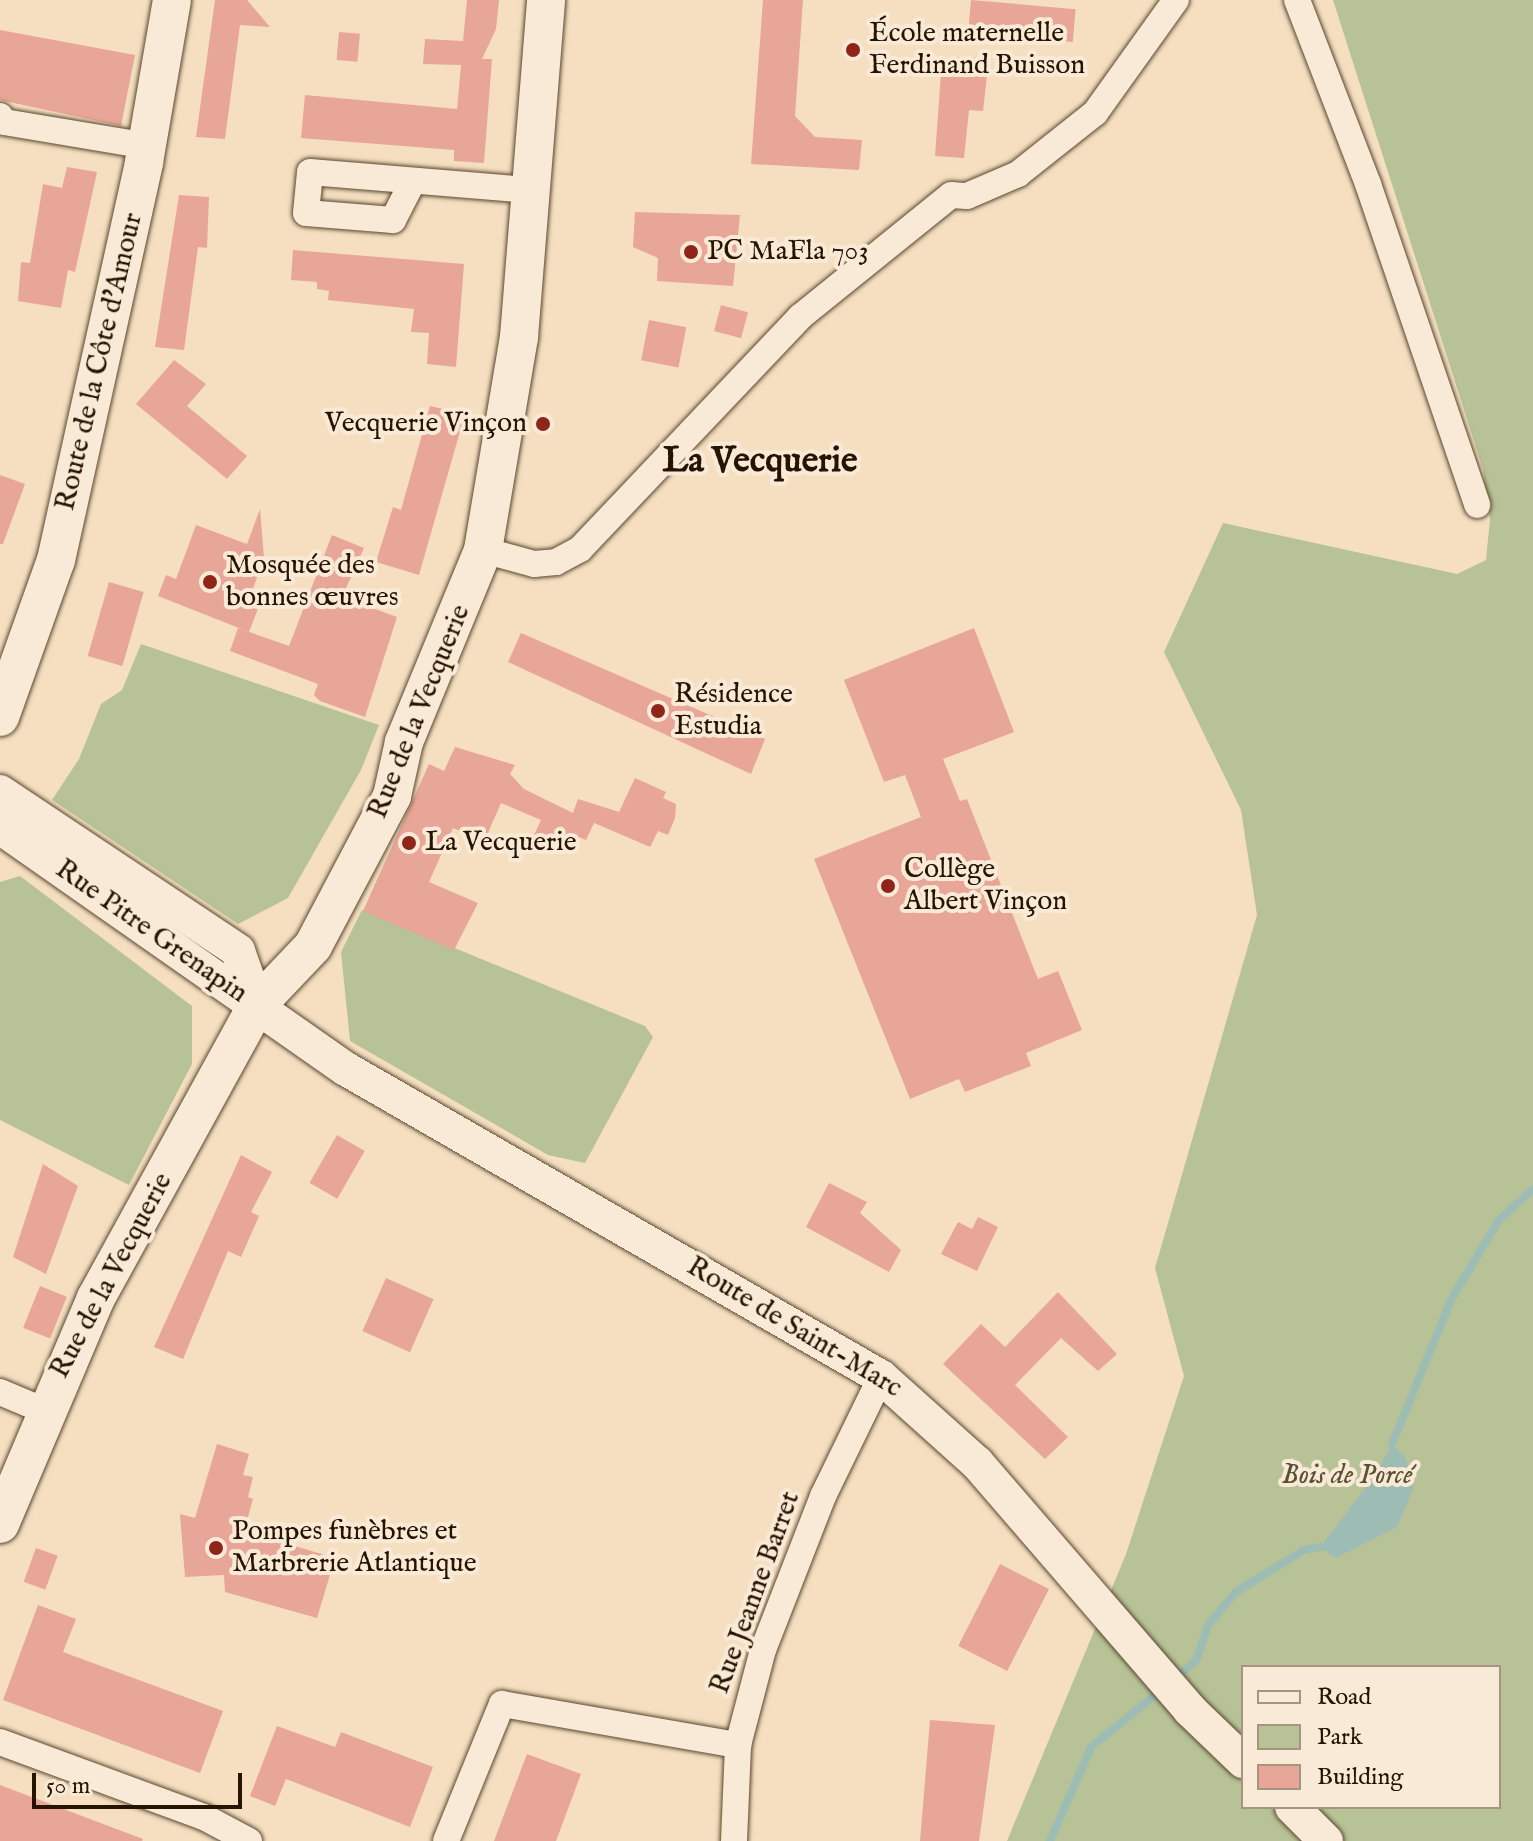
<!DOCTYPE html>
<html>
<head>
<meta charset="utf-8">
<style>
	body { margin:0 }
	#map { position:relative; width:1533px; height:1841px; overflow:hidden; background:#f5dfc0; font-family:"IM FELL English",serif }
	div>[style] { position:absolute }
	[style*='--x'] { left:calc(var(--x)*1px); top:calc(var(--y)*1px); width:calc(var(--w)*1px); rotate:calc(var(--a)*1deg) }
	.green>* { inset:0; background:#b7c396 }
	.water>* { inset:0; background:#9cbcb4 }
	.stream>* { height:8px; margin:-4px; padding:0 4px; transform-origin:4px; border-radius:4px; background:#9cbcb4 }
	.building>* { inset:0; background:#e7a697; transform-origin:0 0 }
	.roads { filter:drop-shadow(0 0 2px #5a4730) drop-shadow(0 0 2px #5a4730) }
	.minor>* { height:26px; margin:-13px; padding:0 13px; transform-origin:13px; border-radius:13px; background:#f8ead6 }
	.tertiary>* { height:34px; margin:-17px; padding:0 17px; transform-origin:17px; border-radius:17px; background:#f8ead6 }
	.secondary>* { height:38px; margin:-19px; padding:0 19px; transform-origin:19px; border-radius:19px; background:#f8ead6 }
	.dots>* { width:22px; height:22px; translate:-50% -50%; box-sizing:border-box; border:4px solid #f8ead6; border-radius:50% }
	span { translate:-50% -50%; white-space:nowrap; text-align:center; line-height:1.15; -webkit-text-stroke:8px #f8ead6; paint-order:stroke }
	.poi-label { font-size:28px; color:#271400 }
	.left { translate:0 -50%; text-align:left }
	.right { translate:-100% -50%; text-align:right }
	.street-label { font-size:28px; color:#271400 }
	.park-label { font-size:28px; color:#595134; font-style:italic }
	.district-label { font-size:36px; color:#271400; font-weight:700 }
	.legend { position:absolute; left:1241px; top:1665px; width:260px; height:144px; box-sizing:border-box; background:#f8ead6; border:2px solid #a49480; margin:0; padding:10px 14px; list-style:none; font-size:24px; color:#271400 }
	.legend li { display:flex; align-items:center; gap:16px; height:40px }
	.legend b { width:40px; border:2px solid #a49480 }
	.scale { position:absolute; left:32px; top:1773px; width:210px; height:36px; box-sizing:border-box; border:4px solid #271400; border-top:0; padding-left:10px; font-size:24px; line-height:28px; white-space:nowrap; color:#271400; -webkit-text-stroke:6px #f8ead6; paint-order:stroke }
</style>
</head>
<body>
<div id="map">
	<div class="green">
		<i style="clip-path:polygon(evenodd,1333px 0,1533px 0,1533px 1841px,1007px 1841px,1126px 1554px,1184px 1376px,1155px 1268px,1257px 915px,1241px 810px,1164px 652px,1223px 523px,1457px 574px,1486px 560px,1490px 519px,1483px 469px,1333px 0,1243px 1667px,1499px 1667px,1499px 1807px,1243px 1807px,1243px 1667px)"></i>
		<i style="clip-path:polygon(141px 644px,379px 725px,361px 770px,288px 898px,238px 924px,52px 800px,79px 759px,101px 704px,122px 690px)"></i>
		<i style="clip-path:polygon(20px 876px,192px 1006px,192px 1064px,129px 1185px,0 1120px,0 882px)"></i>
		<i style="clip-path:polygon(362px 910px,645px 1026px,653px 1037px,585px 1163px,548px 1155px,350px 1041px,341px 952px)"></i>
	</div>
	<div class="water">
		<i style="clip-path:polygon(1392px 1444px,1406px 1458px,1413px 1489px,1397px 1527px,1336px 1558px,1320px 1547px,1374px 1477px)"></i>
	</div>
	<div class="stream">
		<i style="--x:1392;--y:1444;--w:156;--a:-67.7"></i>
		<i style="--x:1451;--y:1300;--w:93;--a:-59"></i>
		<i style="--x:1499;--y:1220;--w:46;--a:-42.4"></i>
		<i style="--x:1173;--y:1680;--w:30;--a:-40"></i>
		<i style="--x:1196;--y:1661;--w:39;--a:-71"></i>
		<i style="--x:1209;--y:1624;--w:42;--a:-49.8"></i>
		<i style="--x:1236;--y:1592;--w:80;--a:-31.7"></i>
		<i style="--x:1304;--y:1550;--w:16;--a:-11"></i>
		<i style="--x:1050;--y:1841;--w:103;--a:-66.4"></i>
		<i style="--x:1091;--y:1747;--w:92;--a:-38.9"></i>
	</div>
	<div class="building">
		<i style="clip-path:polygon(215px 0,247px 0,270px 27px,240px 25px,225px 139px,196px 137px)"></i>
		<i style="clip-path:polygon(467px 0,499px 0,496px 29px,482px 59px,492px 59px,484px 163px,454px 161px,454px 150px,301px 138px,305px 95px,457px 109px,461px 65px,423px 64px,425px 39px,463px 41px)"></i>
		<i style="clip-path:polygon(763px 0,803px 0,795px 116px,815px 137px,862px 140px,859px 170px,751px 164px)"></i>
		<i style="left:971px;top:0;width:105px;height:33px;rotate:5deg"></i>
		<i style="clip-path:polygon(0 30px,135px 55px,121px 126px,0 100px)"></i>
		<i style="left:339px;top:32px;width:21px;height:28px;rotate:5deg"></i>
		<i style="clip-path:polygon(955px 57px,982px 58px,980px 73px,987px 76px,983px 111px,969px 110px,964px 158px,935px 156px,941px 73px,953px 73px)"></i>
		<i style="clip-path:polygon(67px 167px,97px 172px,75px 272px,68px 270px,61px 308px,18px 301px,21px 262px,30px 263px,43px 184px,62px 188px)"></i>
		<i style="clip-path:polygon(179px 195px,209px 197px,207px 248px,198px 247px,184px 350px,155px 347px)"></i>
		<i style="clip-path:polygon(635px 212px,740px 215px,733px 286px,657px 281px,658px 258px,633px 247px)"></i>
		<i style="clip-path:polygon(293px 250px,464px 264px,456px 367px,427px 364px,429px 333px,411px 332px,414px 309px,328px 300px,329px 291px,317px 289px,317px 282px,291px 280px)"></i>
		<i style="left:721px;top:305px;width:28px;height:27px;rotate:15deg"></i>
		<i style="left:649px;top:320px;width:38px;height:41px;rotate:11deg"></i>
		<i style="clip-path:polygon(174px 360px,206px 384px,187px 406px,247px 456px,227px 479px,136px 404px)"></i>
		<i style="clip-path:polygon(430px 406px,465px 414px,419px 575px,376px 562px,393px 507px,401px 510px)"></i>
		<i style="clip-path:polygon(0 475px,25px 484px,3px 544px,0 544px)"></i>
		<i style="clip-path:polygon(260px 509px,264px 558px,251px 594px,262px 598px,249px 632px,158px 596px,166px 575px,176px 579px,196px 525px,247px 544px)"></i>
		<i style="clip-path:polygon(332px 535px,364px 548px,342px 597px,397px 617px,365px 717px,320px 701px,314px 695px,318px 684px,230px 651px,238px 628px,289px 646px)"></i>
		<i style="left:109px;top:582px;width:36px;height:77px;rotate:16deg"></i>
		<i style="clip-path:polygon(974px 628px,1014px 732px,943px 759px,960px 801px,967px 799px,1038px 979px,1058px 971px,1082px 1030px,1026px 1053px,1031px 1066px,965px 1092px,959px 1079px,910px 1099px,814px 859px,921px 817px,905px 775px,884px 782px,844px 680px)"></i>
		<i style="clip-path:polygon(521px 633px,765px 739px,751px 774px,508px 662px)"></i>
		<i style="clip-path:polygon(455px 747px,515px 765px,510px 774px,524px 789px,573px 813px,578px 799px,619px 812px,635px 778px,666px 792px,663px 798px,676px 804px,675px 818px,668px 835px,658px 831px,650px 847px,585px 819px,594px 823px,586px 840px,576px 836px,569px 851px,534px 835px,541px 820px,501px 803px,484px 842px,453px 828px,429px 882px,478px 903px,454px 950px,363px 911px,429px 764px,444px 771px)"></i>
		<i style="left:337px;top:1135px;width:32px;height:55px;rotate:30deg"></i>
		<i style="clip-path:polygon(241px 1155px,272px 1172px,251px 1212px,259px 1216px,241px 1257px,228px 1251px,183px 1359px,154px 1347px)"></i>
		<i style="clip-path:polygon(43px 1164px,78px 1186px,46px 1274px,13px 1257px)"></i>
		<i style="clip-path:polygon(829px 1183px,867px 1202px,860px 1213px,901px 1250px,889px 1272px,806px 1227px)"></i>
		<i style="clip-path:polygon(978px 1217px,998px 1227px,977px 1271px,941px 1254px,958px 1222px,972px 1229px)"></i>
		<i style="left:386px;top:1278px;width:52px;height:58px;rotate:24deg"></i>
		<i style="left:40px;top:1286px;width:29px;height:45px;rotate:22deg"></i>
		<i style="clip-path:polygon(1058px 1292px,1117px 1354px,1098px 1371px,1061px 1338px,1015px 1385px,1068px 1437px,1045px 1459px,943px 1364px,981px 1324px,1005px 1347px)"></i>
		<i style="clip-path:polygon(217px 1444px,249px 1454px,243px 1475px,253px 1477px,248px 1497px,253px 1499px,244px 1531px,335px 1558px,317px 1618px,225px 1592px,224px 1575px,185px 1577px,180px 1514px,195px 1518px)"></i>
		<i style="left:36px;top:1548px;width:23px;height:36px;rotate:20deg"></i>
		<i style="left:1000px;top:1564px;width:55px;height:92px;rotate:27deg"></i>
		<i style="clip-path:polygon(38px 1605px,76px 1619px,63px 1652px,223px 1711px,200px 1773px,3px 1700px)"></i>
		<i style="clip-path:polygon(930px 1720px,995px 1725px,979px 1841px,920px 1841px)"></i>
		<i style="clip-path:polygon(277px 1726px,335px 1747px,341px 1732px,433px 1767px,410px 1827px,286px 1779px,275px 1806px,250px 1796px)"></i>
		<i style="clip-path:polygon(527px 1754px,581px 1774px,556px 1841px,494px 1841px)"></i>
		<i style="clip-path:polygon(0 1785px,143px 1839px,142px 1841px,0 1841px)"></i>
	</div>
	<div class="roads">
		<div class="minor">
			<i style="--x:1297;--y:0;--w:197;--a:68.9"></i>
			<i style="--x:1368;--y:184;--w:339;--a:71.2"></i>
			<i style="--x:0;--y:116;--w:7;--a:56"></i>
			<i style="--x:4;--y:122;--w:145;--a:9.5"></i>
			<i style="--x:413;--y:181;--w:44;--a:117.1"></i>
			<i style="--x:393;--y:220;--w:87;--a:-175.4"></i>
			<i style="--x:306;--y:213;--w:41;--a:-84.4"></i>
			<i style="--x:310;--y:172;--w:221;--a:4.7"></i>
			<i style="--x:483;--y:550;--w:53;--a:15.4"></i>
			<i style="--x:534;--y:564;--w:22;--a:-5"></i>
			<i style="--x:556;--y:562;--w:27;--a:-28"></i>
			<i style="--x:580;--y:549;--w:320;--a:-46.5"></i>
			<i style="--x:800;--y:317;--w:194;--a:-38.9"></i>
			<i style="--x:951;--y:195;--w:16;--a:4"></i>
			<i style="--x:967;--y:196;--w:56;--a:-23.3"></i>
			<i style="--x:1018;--y:174;--w:98;--a:-38.4"></i>
			<i style="--x:1095;--y:113;--w:139;--a:-54.4"></i>
			<i style="--x:0;--y:1392;--w:47;--a:22.7"></i>
			<i style="--x:0;--y:1742;--w:217;--a:20.2"></i>
			<i style="--x:204;--y:1817;--w:51;--a:28.1"></i>
			<i style="--x:446;--y:1841;--w:148;--a:-67.8"></i>
			<i style="--x:502;--y:1704;--w:240;--a:9.9"></i>
			<i style="--x:734;--y:1841;--w:96;--a:-87.6"></i>
			<i style="--x:738;--y:1745;--w:98;--a:-75.3"></i>
			<i style="--x:763;--y:1650;--w:165;--a:-68.7"></i>
			<i style="--x:823;--y:1496;--w:132;--a:-64"></i>
		</div>
		<div class="tertiary">
			<i style="--x:0;--y:792;--w:286;--a:33.7"></i>
			<i style="--x:238;--y:951;--w:57;--a:70.6"></i>
			<i style="--x:0;--y:827;--w:422;--a:35"></i>
			<i style="--x:346;--y:1069;--w:617;--a:29.93"></i>
			<i style="--x:881;--y:1377;--w:129;--a:41.9"></i>
			<i style="--x:977;--y:1463;--w:326;--a:49.2"></i>
			<i style="--x:1190;--y:1710;--w:74;--a:43.9"></i>
			<i style="--x:1292;--y:1807;--w:48;--a:45"></i>
		</div>
		<div class="secondary">
			<i style="--x:0;--y:717;--w:167;--a:-70.4"></i>
			<i style="--x:56;--y:560;--w:408;--a:-77.5"></i>
			<i style="--x:144;--y:162;--w:164;--a:-80.2"></i>
			<i style="--x:0;--y:1524;--w:246;--a:-67"></i>
			<i style="--x:96;--y:1298;--w:334;--a:-61.2"></i>
			<i style="--x:257;--y:1005;--w:81;--a:-46.5"></i>
			<i style="--x:313;--y:946;--w:170;--a:-62.2"></i>
			<i style="--x:392;--y:796;--w:55;--a:-77.5"></i>
			<i style="--x:404;--y:742;--w:208;--a:-67.6"></i>
			<i style="--x:483;--y:550;--w:216;--a:-80.4"></i>
			<i style="--x:519;--y:337;--w:338;--a:-85.4"></i>
		</div>
	</div>
	<div class="dots">
		<i style="left:853px;top:50px;background:#8f2418"></i>
		<i style="left:691px;top:252px;background:#8f2418"></i>
		<i style="left:543px;top:424px;background:#8f2418"></i>
		<i style="left:210px;top:582px;background:#8f2418"></i>
		<i style="left:658px;top:711px;background:#8f2418"></i>
		<i style="left:409px;top:843px;background:#8f2418"></i>
		<i style="left:888px;top:886px;background:#8f2418"></i>
		<i style="left:216px;top:1548px;background:#8f2418"></i>
	</div>
	<div class="poi-label">
		<span class="left" style="left:869px;top:50px">École maternelle<br>Ferdinand Buisson</span>
		<span class="left" style="left:707px;top:252px">PC MaFla 703</span>
		<span class="right" style="left:527px;top:424px">Vecquerie Vinçon</span>
		<span class="left" style="left:226px;top:582px">Mosquée des<br>bonnes œuvres</span>
		<span class="left" style="left:674px;top:711px">Résidence<br>Estudia</span>
		<span class="left" style="left:425px;top:843px">La Vecquerie</span>
		<span class="left" style="left:904px;top:886px">Collège<br>Albert Vinçon</span>
		<span class="left" style="left:232px;top:1548px">Pompes funèbres et<br>Marbrerie Atlantique</span>
	</div>
	<div class="street-label">
		<span style="left:100px;top:362px;rotate:-77deg">Route de la Côte d'Amour</span>
		<span style="left:420px;top:712px;rotate:-68deg">Rue de la Vecquerie</span>
		<span style="left:151px;top:932px;rotate:35deg">Rue Pitre Grenapin</span>
		<span style="left:112px;top:1276px;rotate:-62deg">Rue de la Vecquerie</span>
		<span style="left:794px;top:1328px;rotate:31deg">Route de Saint-Marc</span>
		<span style="left:756px;top:1593px;rotate:-70deg">Rue Jeanne Barret</span>
	</div>
	<div class="park-label">
		<span style="left:1347px;top:1476px">Bois de Porcé</span>
	</div>
	<div class="district-label">
		<span style="left:760px;top:462px">La Vecquerie</span>
	</div>
	<ul class="legend">
	<li><b style="height:10px;background:#f8ead6"></b>Road</li>
	<li><b style="height:22px;background:#b7c396"></b>Park</li>
	<li><b style="height:22px;background:#e7a697"></b>Building</li>
	</ul>
	<div class="scale">50 m</div>
</div>
</body>
</html>
